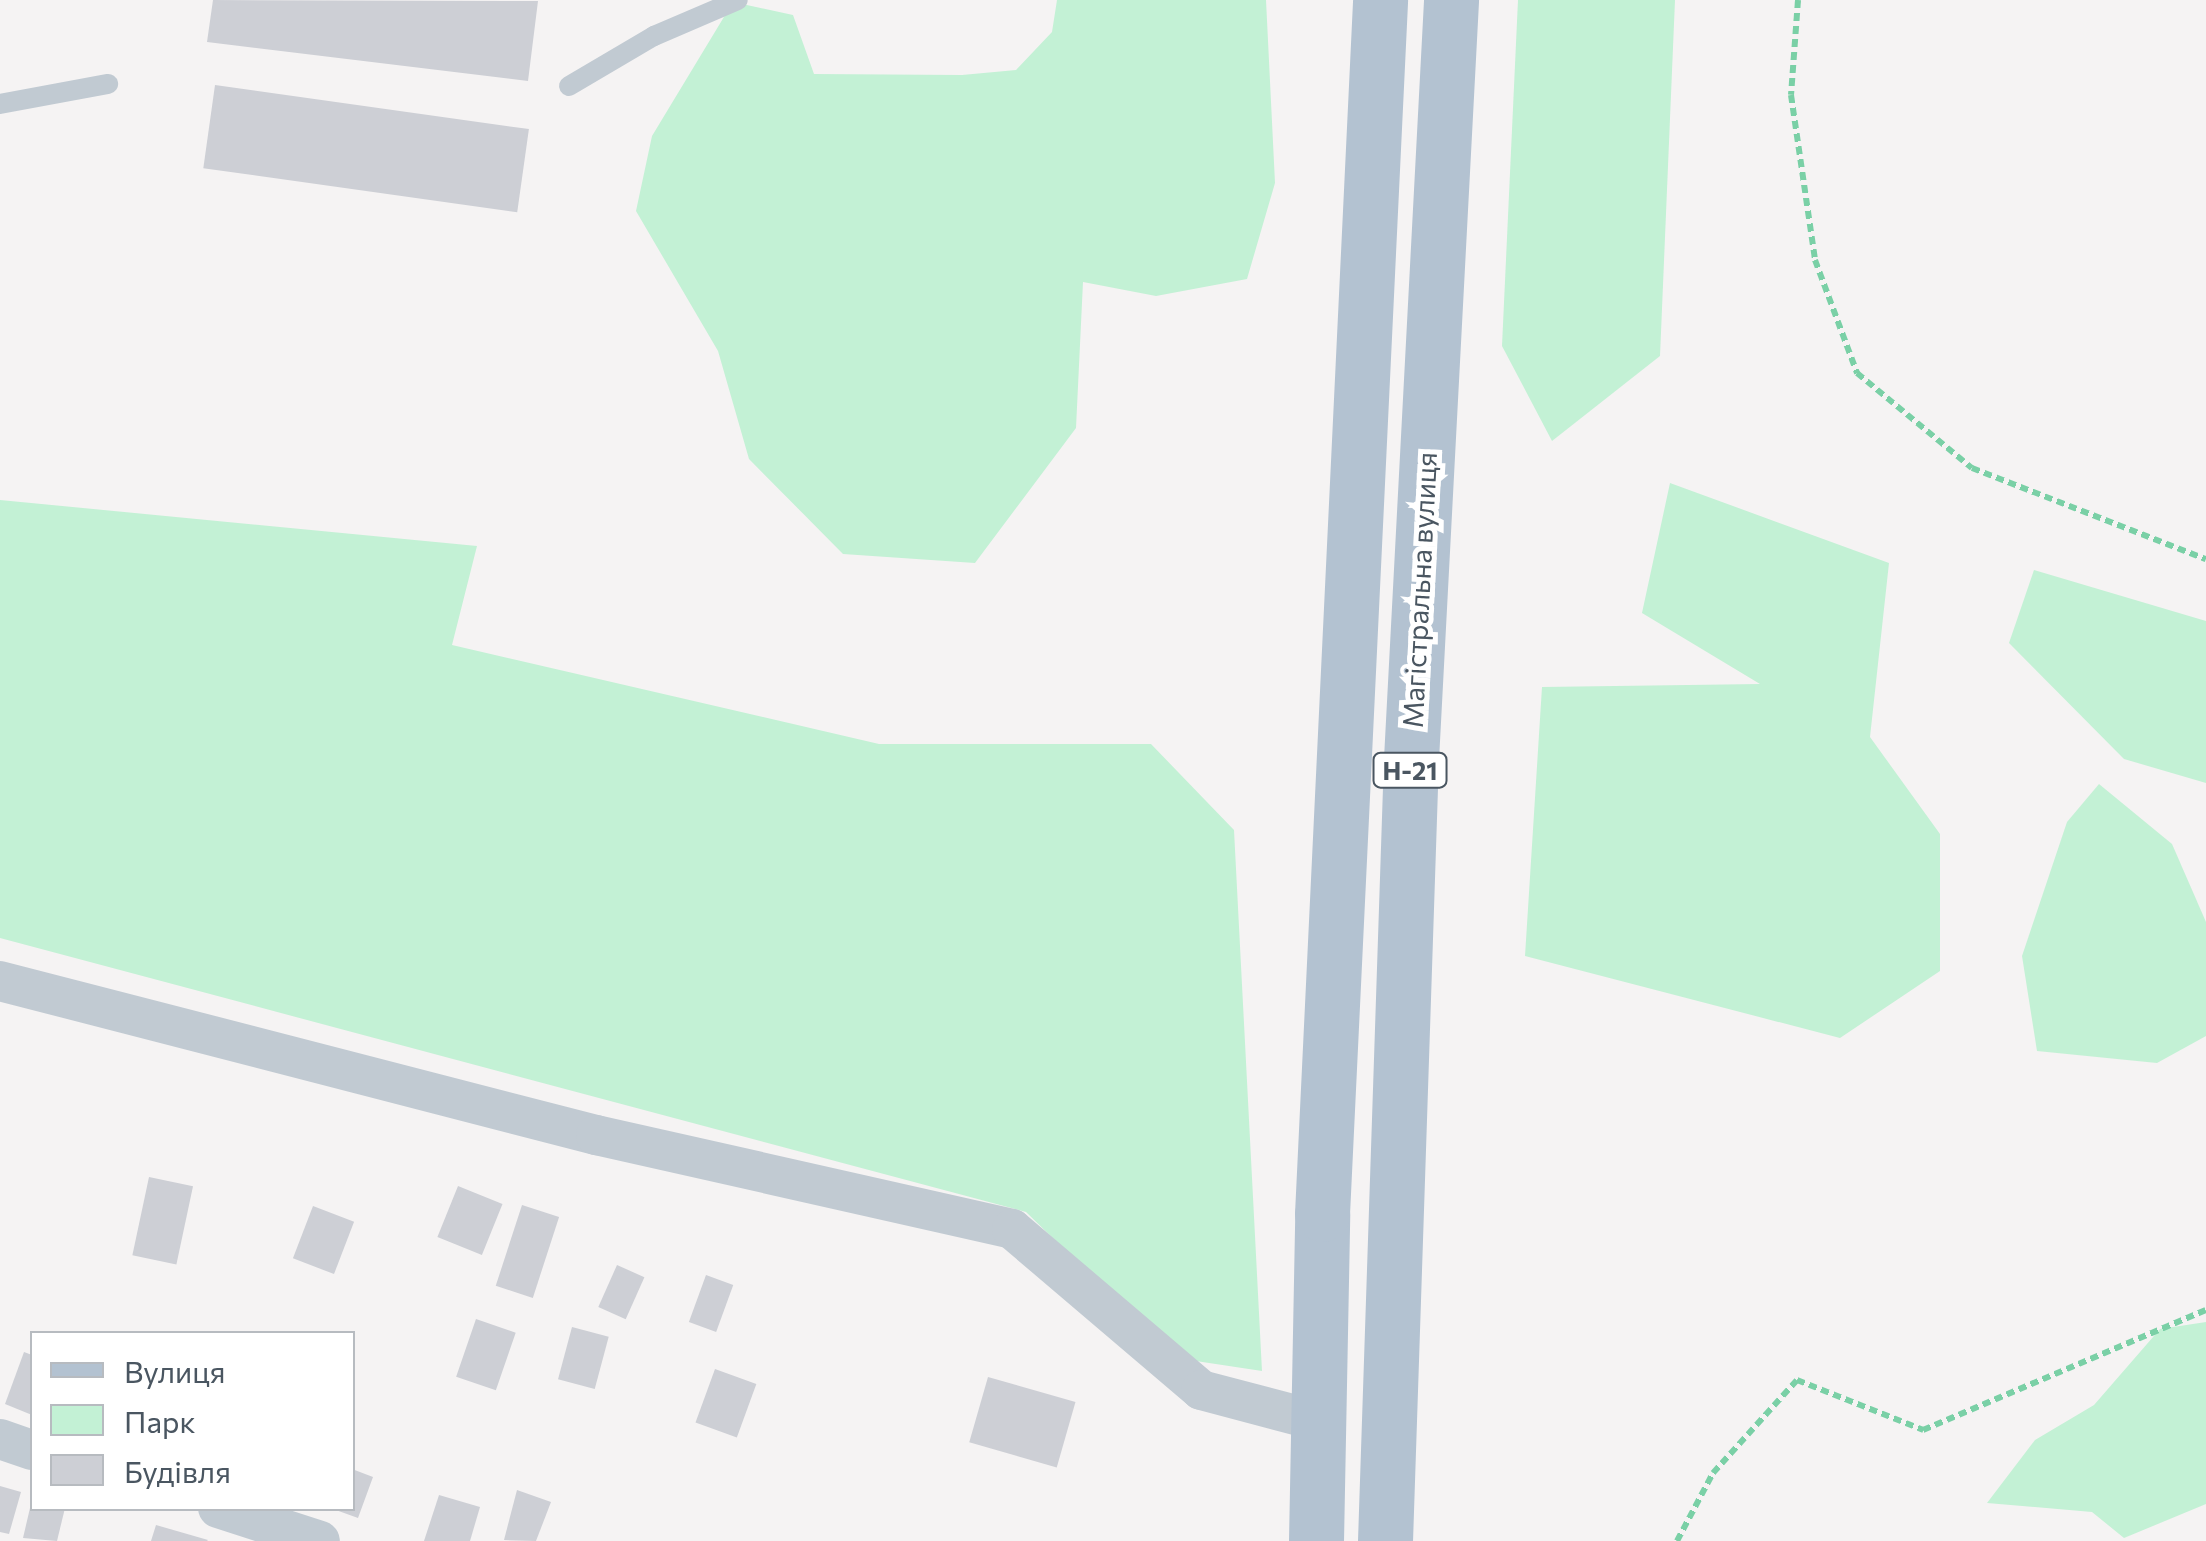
<!DOCTYPE html>
<html>
<head>
<meta charset="utf-8">
<style>
	body { margin:0 }
	#map { position:relative; width:2206px; height:1541px; overflow:hidden; background:#f5f3f3; font-family:Commissioner,sans-serif }
	div>[style] { position:absolute }
	[style*='--x'] { left:calc(var(--x)*1px); top:calc(var(--y)*1px); width:calc(var(--w)*1px); rotate:calc(var(--a)*1deg) }
	.green>* { inset:0; background:#c3f1d5 }
	.building>* { inset:0; background:#cdcfd5; transform-origin:0 0 }
	.path>* { height:6px; margin-top:-3px; transform-origin:0; background:repeating-linear-gradient(90deg,#7ad0a6 0 8px,transparent 0 13px) }
	.lane>* { height:20px; margin:-10px; padding:0 10px; transform-origin:10px; border-radius:10px; background:#c1cad2 }
	.street>* { height:40px; margin:-20px; padding:0 20px; transform-origin:20px; border-radius:20px; background:#c1cad2 }
	.primary>* { height:55px; margin:-27.5px; padding:0 27.5px; transform-origin:27.5px; border-radius:27.5px; background:#b3c2d1 }
	span { translate:-50% -50%; white-space:nowrap; text-align:center; line-height:1.15; -webkit-text-stroke:10px #fff; paint-order:stroke }
	.shield-label span { padding:2px 8px; background:#fff; border:2px solid; border-radius:8px; -webkit-text-stroke-width:0 }
	.shield-label { font-size:25px; color:#4a5661; font-weight:700 }
	.street-label { font-size:28px; color:#4a5661 }
	.legend { position:absolute; left:30px; top:1331px; width:325px; height:180px; box-sizing:border-box; background:#fff; border:2px solid #b7bbc0; margin:0; padding:12px 18px; list-style:none; font-size:30px; color:#4a5661 }
	.legend li { display:flex; align-items:center; gap:20px; height:50px }
	.legend b { width:50px; border:2px solid #b7bbc0 }
</style>
</head>
<body>
<div id="map">
	<div class="green">
		<i style="clip-path:polygon(1057px 0,1266px 0,1275px 183px,1247px 279px,1156px 296px,1083px 282px,1076px 428px,975px 563px,843px 554px,749px 459px,718px 351px,636px 211px,652px 136px,733px 2px,793px 15px,814px 74px,962px 75px,1016px 70px,1052px 32px)"></i>
		<i style="clip-path:polygon(1518px 0,1675px 0,1660px 356px,1552px 441px,1502px 346px)"></i>
		<i style="clip-path:polygon(1670px 483px,1889px 563px,1870px 737px,1940px 834px,1940px 971px,1840px 1038px,1525px 956px,1542px 687px,1760px 684px,1642px 613px)"></i>
		<i style="clip-path:polygon(0 500px,477px 546px,452px 645px,879px 744px,1151px 744px,1234px 830px,1262px 1371px,1176px 1358px,1026px 1212px,0 938px)"></i>
		<i style="clip-path:polygon(2034px 570px,2206px 621px,2206px 783px,2124px 759px,2009px 643px)"></i>
		<i style="clip-path:polygon(2099px 784px,2172px 844px,2206px 922px,2206px 1036px,2157px 1063px,2037px 1051px,2022px 956px,2067px 822px)"></i>
		<i style="clip-path:polygon(2206px 1322px,2206px 1504px,2124px 1538px,2092px 1512px,1987px 1503px,2035px 1440px,2094px 1405px,2160px 1329px)"></i>
	</div>
	<div class="building">
		<i style="clip-path:polygon(213px 0,538px 1px,528px 81px,207px 42px)"></i>
		<i style="left:215px;top:85px;width:317px;height:84px;rotate:8deg"></i>
		<i style="left:149px;top:1177px;width:45px;height:80px;rotate:12deg"></i>
		<i style="left:458px;top:1186px;width:48px;height:55px;rotate:22deg"></i>
		<i style="left:522px;top:1205px;width:39px;height:85px;rotate:18deg"></i>
		<i style="left:313px;top:1206px;width:44px;height:56px;rotate:21deg"></i>
		<i style="left:617px;top:1265px;width:30px;height:46px;rotate:24deg"></i>
		<i style="left:706px;top:1275px;width:29px;height:50px;rotate:20deg"></i>
		<i style="left:476px;top:1319px;width:42px;height:61px;rotate:19deg"></i>
		<i style="left:572px;top:1327px;width:38px;height:54px;rotate:15deg"></i>
		<i style="clip-path:polygon(24px 1352px,32px 1355px,32px 1415px,5px 1404px)"></i>
		<i style="left:715px;top:1369px;width:44px;height:57px;rotate:20deg"></i>
		<i style="left:988px;top:1377px;width:91px;height:68px;rotate:16deg"></i>
		<i style="clip-path:polygon(352px 1469px,373px 1477px,358px 1518px,333px 1509px,352px 1508px)"></i>
		<i style="clip-path:polygon(0 1486px,21px 1492px,9px 1534px,0 1532px)"></i>
		<i style="clip-path:polygon(517px 1490px,551px 1502px,536px 1541px,504px 1540px)"></i>
		<i style="clip-path:polygon(439px 1495px,480px 1507px,470px 1541px,424px 1541px)"></i>
		<i style="clip-path:polygon(30px 1508px,65px 1508px,57px 1541px,23px 1538px)"></i>
		<i style="clip-path:polygon(156px 1525px,208px 1540px,207px 1541px,151px 1541px)"></i>
	</div>
	<div class="path">
		<i style="--x:1798;--y:0;--w:95;--a:94.2"></i>
		<i style="--x:1791;--y:95;--w:167;--a:81.7"></i>
		<i style="--x:1815;--y:260;--w:121;--a:69.6"></i>
		<i style="--x:1857;--y:373;--w:149;--a:39.6"></i>
		<i style="--x:1972;--y:468;--w:251;--a:21.3"></i>
		<i style="--x:1677;--y:1541;--w:77;--a:-62.1"></i>
		<i style="--x:1713;--y:1473;--w:125;--a:-47.9"></i>
		<i style="--x:1797;--y:1380;--w:136;--a:21.6"></i>
		<i style="--x:1923;--y:1430;--w:307;--a:-23"></i>
	</div>
	<div class="lane">
		<i style="--x:569;--y:86;--w:99;--a:-30.5"></i>
		<i style="--x:654;--y:36;--w:91;--a:-23.2"></i>
		<i style="--x:0;--y:104;--w:110;--a:-10.5"></i>
	</div>
	<div class="street">
		<i style="--x:0;--y:981;--w:616;--a:14.49"></i>
		<i style="--x:596;--y:1135;--w:426;--a:12.7"></i>
		<i style="--x:1012;--y:1229;--w:248;--a:40.4"></i>
		<i style="--x:1201;--y:1390;--w:121;--a:14.8"></i>
		<i style="--x:0;--y:1439;--w:34;--a:19"></i>
		<i style="--x:218;--y:1508;--w:107;--a:17.9"></i>
	</div>
	<div class="primary">
		<i style="--x:1316;--y:1541;--w:327;--a:-88.9"></i>
		<i style="--x:1322;--y:1214;--w:1215;--a:-87.26"></i>
		<i style="--x:1385;--y:1541;--w:782;--a:-88.1"></i>
		<i style="--x:1411;--y:759;--w:760;--a:-86.98"></i>
	</div>
	<div class="shield-label">
		<span style="left:1410px;top:770px">Н-21</span>
	</div>
	<div class="street-label">
		<span style="left:1419px;top:590px;rotate:-87deg">Магістральна вулиця</span>
	</div>
	<ul class="legend">
	<li><b style="height:12px;background:#b3c2d1"></b>Вулиця</li>
	<li><b style="height:28px;background:#c3f1d5"></b>Парк</li>
	<li><b style="height:28px;background:#cdcfd5"></b>Будівля</li>
	</ul>
</div>
</body>
</html>
